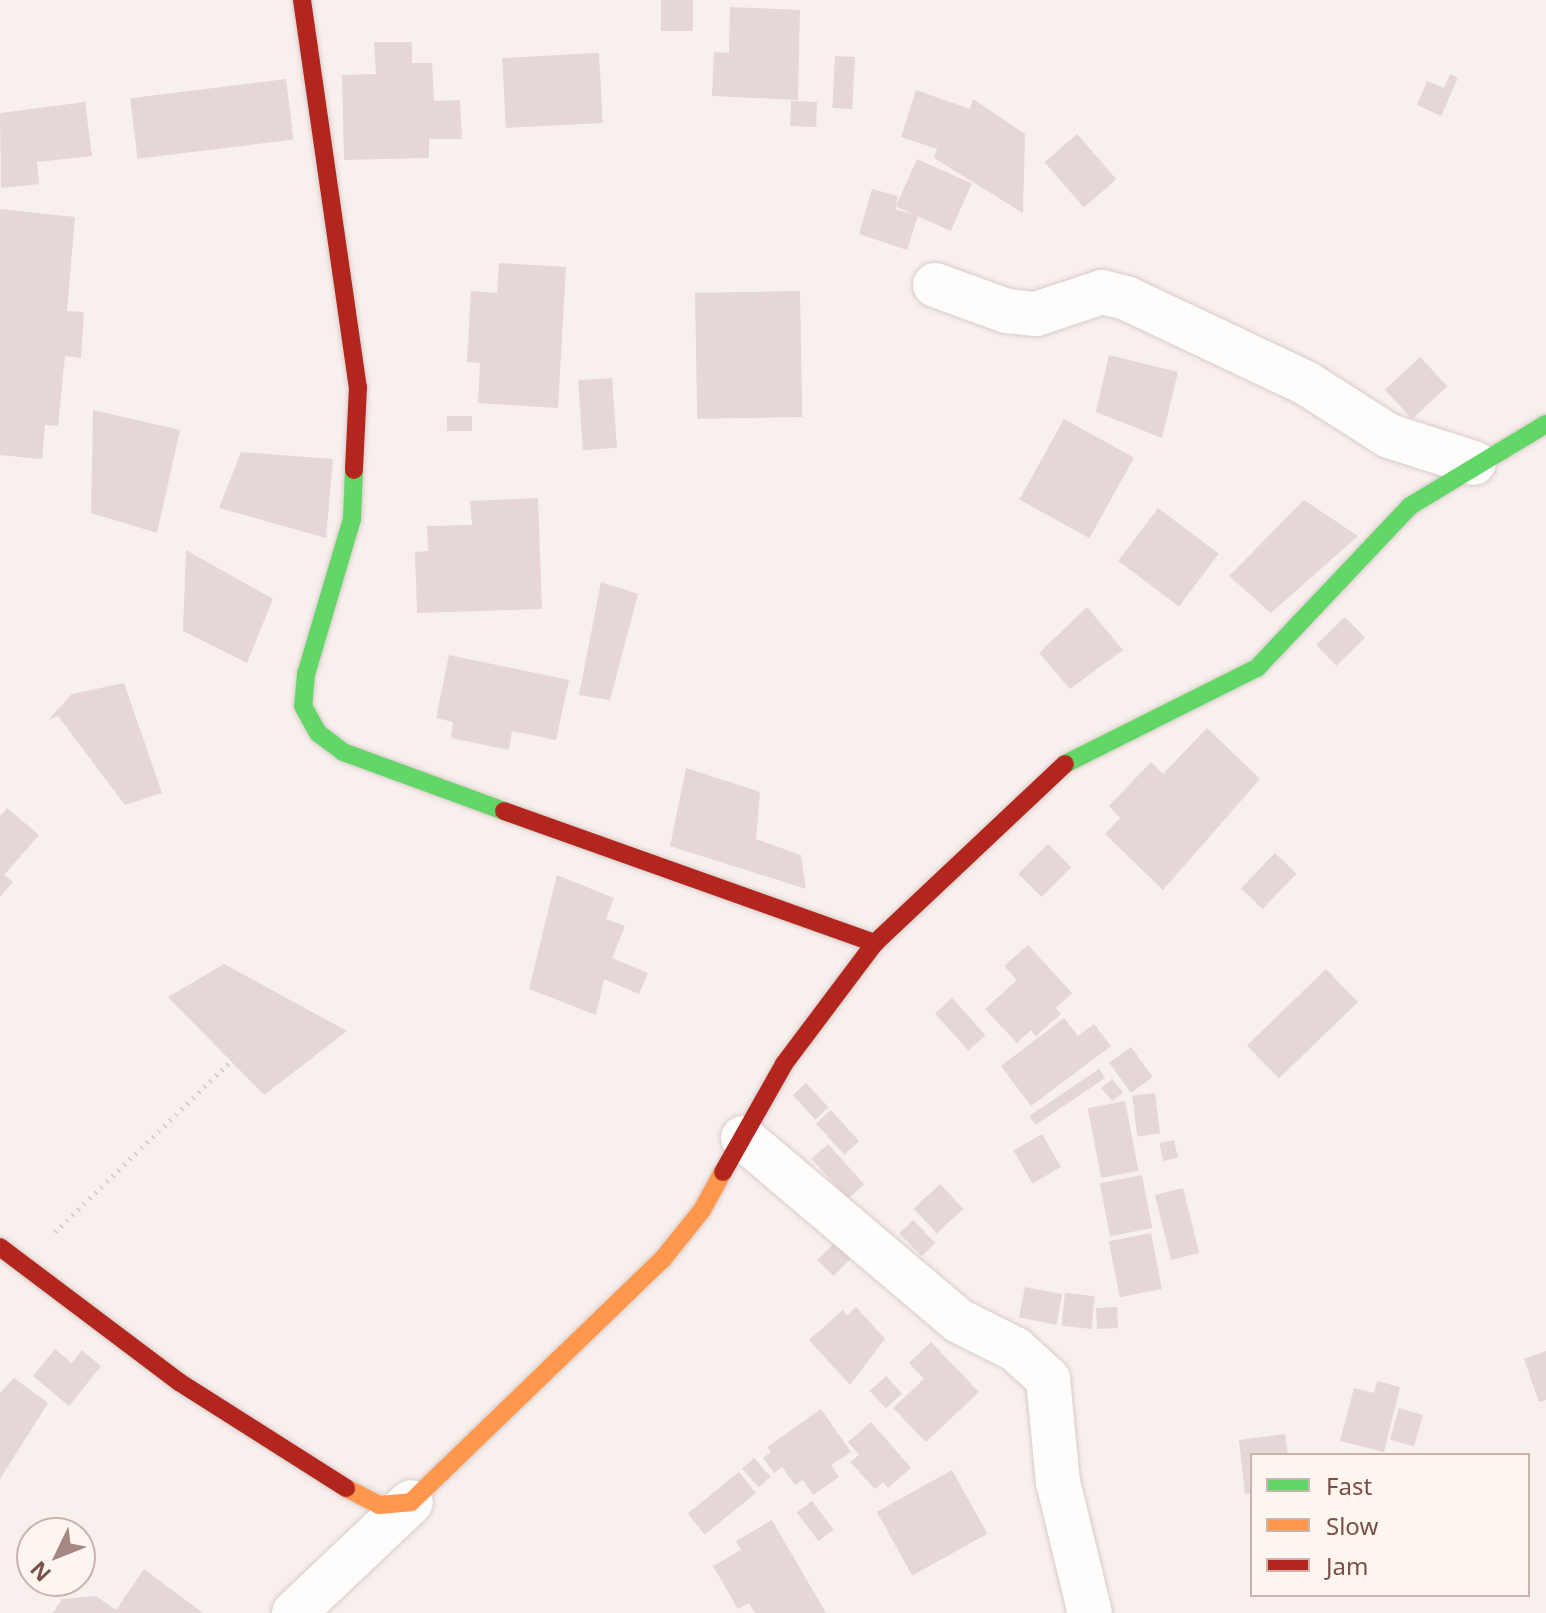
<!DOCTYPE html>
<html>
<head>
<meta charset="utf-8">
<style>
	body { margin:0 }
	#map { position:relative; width:1546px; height:1613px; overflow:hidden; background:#f8f0ed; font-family:"Noto Sans",sans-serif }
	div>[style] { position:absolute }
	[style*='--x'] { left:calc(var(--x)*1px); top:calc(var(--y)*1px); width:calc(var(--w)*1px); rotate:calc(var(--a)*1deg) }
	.building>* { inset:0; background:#e5d7d5; transform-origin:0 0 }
	.path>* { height:5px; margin-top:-2.5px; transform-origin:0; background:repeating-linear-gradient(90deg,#dad0cf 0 2px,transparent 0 8px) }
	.roads { filter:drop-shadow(0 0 2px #d7ccca) drop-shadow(0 0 2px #d7ccca) }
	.street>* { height:44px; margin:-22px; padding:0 22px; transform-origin:22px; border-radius:22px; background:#fefdfc }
	.fast>* { height:18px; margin:-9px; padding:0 9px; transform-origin:9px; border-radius:9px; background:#63d668 }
	.slow>* { height:18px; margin:-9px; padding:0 9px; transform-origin:9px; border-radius:9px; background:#ff974d }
	.jam>* { height:18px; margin:-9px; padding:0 9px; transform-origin:9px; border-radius:9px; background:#b3261e }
	span { translate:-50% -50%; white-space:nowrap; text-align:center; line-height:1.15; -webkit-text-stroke:6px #fff5ef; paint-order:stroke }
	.legend { position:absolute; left:1250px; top:1453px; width:280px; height:144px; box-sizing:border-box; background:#fff5ef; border:2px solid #c9b3ad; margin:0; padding:10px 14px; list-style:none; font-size:24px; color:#784f4b }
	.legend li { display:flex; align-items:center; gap:16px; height:40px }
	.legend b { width:40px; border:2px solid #c9b3ad }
	.north { position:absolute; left:16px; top:1517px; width:80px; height:80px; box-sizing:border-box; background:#fff5ef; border:2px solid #c9b3ad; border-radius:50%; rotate:227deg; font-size:22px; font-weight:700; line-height:32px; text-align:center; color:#784f4b }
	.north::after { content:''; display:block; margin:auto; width:28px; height:36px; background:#a58784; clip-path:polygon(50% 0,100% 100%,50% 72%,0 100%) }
</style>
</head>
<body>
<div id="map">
	<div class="building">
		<i style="left:661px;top:0;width:32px;height:31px"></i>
		<i style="clip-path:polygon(730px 7px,800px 10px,798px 100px,712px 96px,714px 52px,729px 53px)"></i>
		<i style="clip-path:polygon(374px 42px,412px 42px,412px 63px,432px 63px,434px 101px,460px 100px,462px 139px,429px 139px,429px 158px,344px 160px,342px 75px,376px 74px)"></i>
		<i style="left:599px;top:53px;width:70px;height:97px;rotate:87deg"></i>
		<i style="left:835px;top:56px;width:20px;height:52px;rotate:3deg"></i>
		<i style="clip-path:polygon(1450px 74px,1458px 78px,1441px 116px,1417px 105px,1427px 81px,1444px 88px)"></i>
		<i style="left:286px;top:79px;width:61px;height:157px;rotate:83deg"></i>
		<i style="clip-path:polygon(916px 90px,970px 109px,973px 99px,1025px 134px,1023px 213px,934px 158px,937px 149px,901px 137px)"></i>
		<i style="left:791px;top:101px;width:26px;height:25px;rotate:2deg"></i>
		<i style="clip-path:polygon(85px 102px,92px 156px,37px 162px,39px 184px,1px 188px,0 113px)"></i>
		<i style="left:1077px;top:134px;width:60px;height:43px;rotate:49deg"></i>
		<i style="left:917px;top:159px;width:60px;height:52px;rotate:24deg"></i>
		<i style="clip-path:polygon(872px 189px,898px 196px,895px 209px,918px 216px,907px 250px,859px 234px)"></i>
		<i style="clip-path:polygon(0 209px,75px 217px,67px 311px,84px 312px,81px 358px,65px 356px,58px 426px,45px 425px,42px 459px,0 455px)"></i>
		<i style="clip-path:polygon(499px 263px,566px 267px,558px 408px,478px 403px,480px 363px,467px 362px,471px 291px,497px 293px)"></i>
		<i style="left:800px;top:291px;width:126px;height:105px;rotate:89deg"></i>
		<i style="clip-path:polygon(1109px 355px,1178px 372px,1162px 438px,1096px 412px)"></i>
		<i style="left:1420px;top:357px;width:40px;height:48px;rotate:47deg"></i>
		<i style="left:612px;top:378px;width:70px;height:34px;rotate:86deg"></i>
		<i style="clip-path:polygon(93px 410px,180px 430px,157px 533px,91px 513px)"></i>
		<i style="left:447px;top:416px;width:25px;height:15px"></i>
		<i style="left:1064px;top:419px;width:80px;height:92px;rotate:29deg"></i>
		<i style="clip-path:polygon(241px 452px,333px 459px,326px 538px,219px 508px)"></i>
		<i style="clip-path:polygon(538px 498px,542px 609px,417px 613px,415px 552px,428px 551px,427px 526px,472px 525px,470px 501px)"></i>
		<i style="clip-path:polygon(1304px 500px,1358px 536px,1271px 613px,1229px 576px)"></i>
		<i style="left:1158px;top:508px;width:76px;height:66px;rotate:37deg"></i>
		<i style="clip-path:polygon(186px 550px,273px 599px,247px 663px,183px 631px)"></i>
		<i style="clip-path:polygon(601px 582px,638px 594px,610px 700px,579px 695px)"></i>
		<i style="clip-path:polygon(1087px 607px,1123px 650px,1070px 689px,1039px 653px)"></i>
		<i style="left:1345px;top:617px;width:29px;height:40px;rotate:46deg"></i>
		<i style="clip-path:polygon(449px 655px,569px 680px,556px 740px,512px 731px,509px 750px,451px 738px,453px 722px,436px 718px)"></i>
		<i style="clip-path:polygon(124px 683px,162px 793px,125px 805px,58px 716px,48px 720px,72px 694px)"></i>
		<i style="clip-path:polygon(1207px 728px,1260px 779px,1163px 890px,1105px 834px,1120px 818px,1109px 806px,1151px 762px,1163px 774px)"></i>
		<i style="clip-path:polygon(686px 768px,760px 792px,756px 839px,801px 855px,806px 889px,670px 846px)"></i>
		<i style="clip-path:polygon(7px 808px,39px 835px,4px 875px,13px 882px,0 897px,0 816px)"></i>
		<i style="left:1048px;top:844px;width:33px;height:42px;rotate:45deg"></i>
		<i style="left:1275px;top:853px;width:30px;height:49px;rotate:44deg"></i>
		<i style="clip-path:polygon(557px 875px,614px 898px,606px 919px,625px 926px,612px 958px,648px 973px,639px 994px,604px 979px,596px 1015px,529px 989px)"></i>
		<i style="clip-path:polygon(1028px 945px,1072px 993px,1056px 1008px,1061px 1014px,1036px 1036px,1031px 1030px,1017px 1043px,985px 1009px,1017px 980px,1004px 966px)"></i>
		<i style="clip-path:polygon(224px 964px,347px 1031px,264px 1095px,168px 997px)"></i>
		<i style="left:1326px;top:969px;width:46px;height:110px;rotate:46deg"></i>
		<i style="left:952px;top:998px;width:50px;height:23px;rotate:48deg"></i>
		<i style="clip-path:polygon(1064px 1018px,1078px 1036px,1094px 1024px,1111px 1046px,1031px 1106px,1001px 1066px)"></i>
		<i style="left:1131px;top:1047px;width:37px;height:27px;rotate:54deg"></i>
		<i style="left:1099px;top:1069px;width:11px;height:84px;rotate:56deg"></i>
		<i style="left:1112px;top:1079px;width:17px;height:14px;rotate:50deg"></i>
		<i style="left:806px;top:1083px;width:33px;height:18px;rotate:47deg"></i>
		<i style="left:1155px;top:1093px;width:41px;height:23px;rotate:83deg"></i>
		<i style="left:1125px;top:1101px;width:71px;height:38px;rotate:79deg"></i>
		<i style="left:831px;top:1110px;width:42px;height:20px;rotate:48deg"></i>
		<i style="left:1042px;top:1134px;width:38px;height:33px;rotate:60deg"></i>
		<i style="left:1174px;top:1140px;width:18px;height:15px;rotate:77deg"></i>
		<i style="left:828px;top:1144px;width:54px;height:22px;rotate:48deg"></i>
		<i style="left:1142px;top:1175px;width:54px;height:43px;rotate:79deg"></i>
		<i style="left:940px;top:1184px;width:34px;height:36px;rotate:47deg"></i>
		<i style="left:1183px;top:1188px;width:67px;height:29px;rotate:76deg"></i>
		<i style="left:913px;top:1220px;width:32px;height:19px;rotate:46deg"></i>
		<i style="left:1151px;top:1233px;width:57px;height:43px;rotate:79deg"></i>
		<i style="left:835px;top:1242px;width:23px;height:25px;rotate:45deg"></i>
		<i style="left:1025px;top:1287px;width:38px;height:31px;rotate:11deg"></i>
		<i style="left:1065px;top:1293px;width:30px;height:33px;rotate:6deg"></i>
		<i style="clip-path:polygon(856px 1307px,885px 1339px,850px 1385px,809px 1340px,843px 1310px,847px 1316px)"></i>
		<i style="left:1117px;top:1307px;width:21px;height:21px;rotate:87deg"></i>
		<i style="clip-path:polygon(931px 1342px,979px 1392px,926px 1442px,893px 1408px,924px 1379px,909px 1363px)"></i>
		<i style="clip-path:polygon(55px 1349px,72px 1363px,82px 1350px,101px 1366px,69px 1406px,33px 1376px)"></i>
		<i style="clip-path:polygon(1546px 1351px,1546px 1400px,1539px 1402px,1524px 1359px)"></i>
		<i style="left:886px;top:1376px;width:24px;height:22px;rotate:48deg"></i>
		<i style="clip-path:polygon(14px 1378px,48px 1403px,0 1479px,0 1393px)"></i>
		<i style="clip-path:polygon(1377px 1381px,1400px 1387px,1384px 1452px,1340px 1441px,1354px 1388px,1374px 1393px)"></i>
		<i style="left:1399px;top:1408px;width:25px;height:33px;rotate:16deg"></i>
		<i style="clip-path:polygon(821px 1409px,851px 1452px,831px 1465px,839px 1477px,813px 1495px,803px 1480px,795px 1485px,782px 1467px,774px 1473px,763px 1458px,771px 1452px,767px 1447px)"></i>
		<i style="clip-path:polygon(871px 1422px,911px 1468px,888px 1488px,883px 1482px,875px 1489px,850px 1462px,859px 1455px,848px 1442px)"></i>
		<i style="clip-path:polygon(1285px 1434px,1288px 1455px,1252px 1455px,1252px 1493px,1245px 1494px,1239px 1440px)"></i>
		<i style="left:754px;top:1458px;width:25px;height:16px;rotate:48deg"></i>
		<i style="left:952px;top:1470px;width:73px;height:86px;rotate:61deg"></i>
		<i style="left:739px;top:1472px;width:27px;height:66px;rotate:51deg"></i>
		<i style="left:812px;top:1501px;width:36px;height:19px;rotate:53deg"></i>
		<i style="clip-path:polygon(772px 1520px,826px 1613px,755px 1613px,749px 1603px,738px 1609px,713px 1566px,741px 1550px,736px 1541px)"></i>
		<i style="clip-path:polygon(144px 1569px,203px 1613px,53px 1613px,62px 1599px,96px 1596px,116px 1610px)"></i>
	</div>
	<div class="path">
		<i style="--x:55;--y:1232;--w:245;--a:-44.2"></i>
	</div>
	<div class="roads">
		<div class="street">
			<i style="--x:935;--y:285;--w:77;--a:19.9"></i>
			<i style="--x:1007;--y:311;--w:29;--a:6"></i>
			<i style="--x:1036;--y:314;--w:70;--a:-18.4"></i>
			<i style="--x:1102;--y:292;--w:25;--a:14"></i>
			<i style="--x:1126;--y:298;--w:199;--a:25.3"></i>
			<i style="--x:1306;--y:383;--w:98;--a:32.6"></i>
			<i style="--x:1389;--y:436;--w:89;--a:17.6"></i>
			<i style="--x:743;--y:1138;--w:283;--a:40.3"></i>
			<i style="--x:959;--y:1321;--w:63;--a:26.6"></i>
			<i style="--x:1015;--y:1349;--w:45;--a:42.3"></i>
			<i style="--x:1048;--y:1379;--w:103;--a:84.5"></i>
			<i style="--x:1058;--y:1482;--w:135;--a:76.3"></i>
			<i style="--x:294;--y:1613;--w:161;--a:-43.5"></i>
		</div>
		<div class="fast">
			<i style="--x:354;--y:470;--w:49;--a:92.3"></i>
			<i style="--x:352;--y:519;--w:162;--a:106.5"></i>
			<i style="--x:306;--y:674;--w:32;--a:95"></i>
			<i style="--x:303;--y:706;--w:31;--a:61"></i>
			<i style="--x:318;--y:733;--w:31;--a:37"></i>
			<i style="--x:343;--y:752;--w:171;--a:20.1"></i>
			<i style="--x:1065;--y:764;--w:215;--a:-26.6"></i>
			<i style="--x:1257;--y:668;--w:223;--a:-46.6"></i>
			<i style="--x:1410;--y:506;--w:159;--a:-31.1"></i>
		</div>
		<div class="slow">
			<i style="--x:346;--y:1488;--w:37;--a:27"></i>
			<i style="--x:379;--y:1505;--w:32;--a:-5"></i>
			<i style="--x:411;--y:1502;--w:349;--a:-44"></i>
			<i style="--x:662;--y:1260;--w:64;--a:-51.3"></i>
			<i style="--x:702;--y:1210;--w:43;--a:-61.1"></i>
		</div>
		<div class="jam">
			<i style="--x:302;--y:0;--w:391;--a:81.8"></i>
			<i style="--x:358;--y:387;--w:83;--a:92.8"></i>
			<i style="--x:504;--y:811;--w:394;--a:19.6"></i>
			<i style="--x:723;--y:1172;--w:124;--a:-60.5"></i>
			<i style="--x:784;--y:1064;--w:151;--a:-53.1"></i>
			<i style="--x:875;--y:943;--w:261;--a:-43.3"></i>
			<i style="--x:0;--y:1247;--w:224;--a:37"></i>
			<i style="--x:179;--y:1382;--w:198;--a:32.4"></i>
		</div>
	</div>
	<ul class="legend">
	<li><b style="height:10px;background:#63d668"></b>Fast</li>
	<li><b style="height:10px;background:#ff974d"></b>Slow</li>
	<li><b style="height:10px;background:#b3261e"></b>Jam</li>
	</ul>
	<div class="north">N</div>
</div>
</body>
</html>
